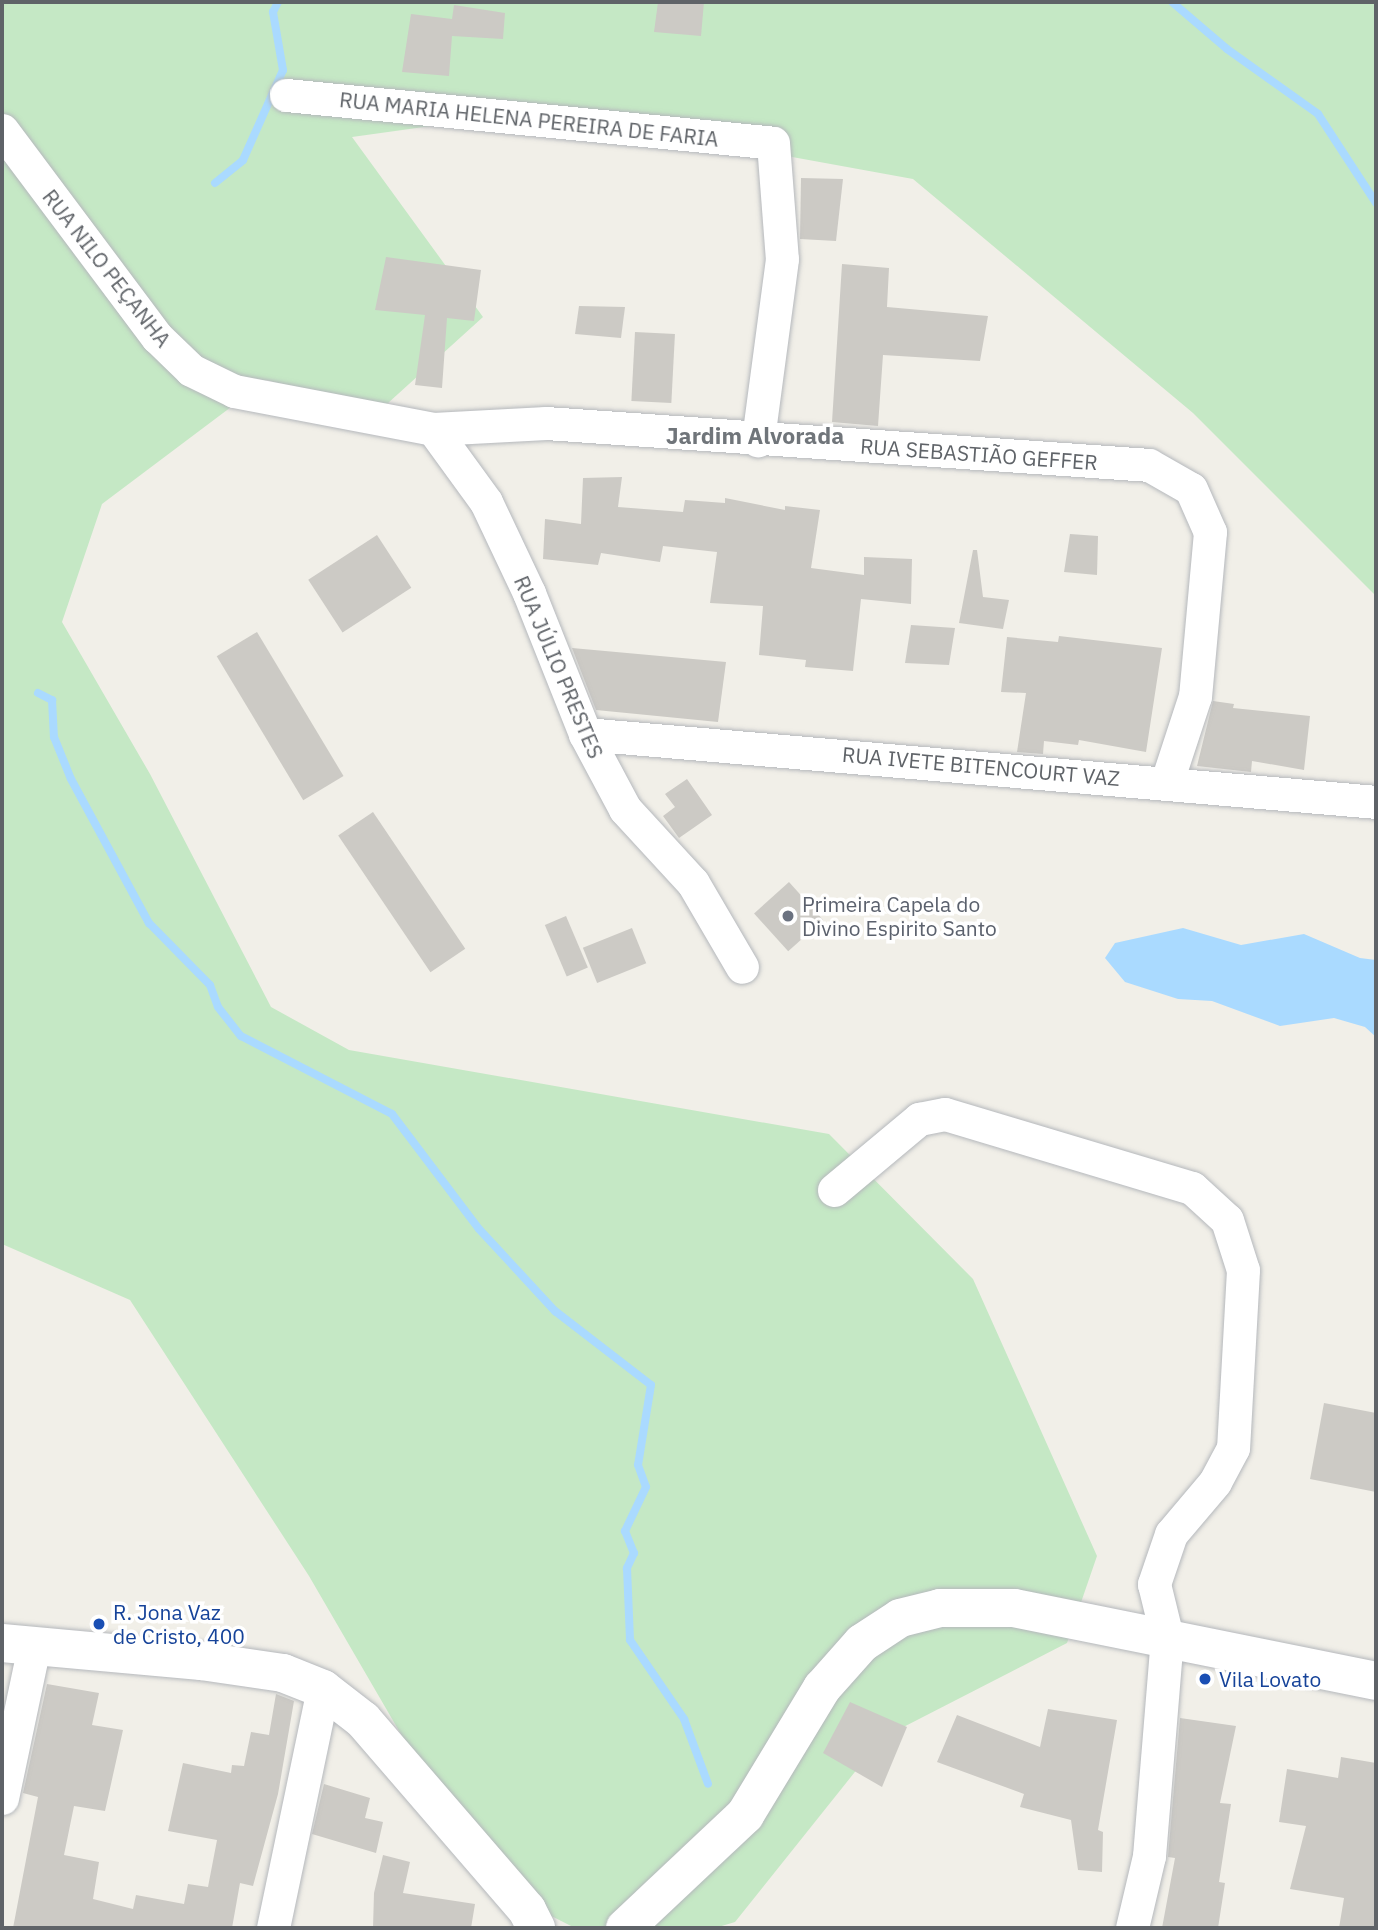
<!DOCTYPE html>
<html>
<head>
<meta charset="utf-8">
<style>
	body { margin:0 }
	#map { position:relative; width:1378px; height:1930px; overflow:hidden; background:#f1efe8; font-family:"IBM Plex Sans",sans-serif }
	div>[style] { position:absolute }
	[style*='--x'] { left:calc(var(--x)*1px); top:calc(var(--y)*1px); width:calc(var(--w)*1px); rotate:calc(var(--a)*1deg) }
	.green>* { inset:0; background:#c5e8c5 }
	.water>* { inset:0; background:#aadaff }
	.stream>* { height:8px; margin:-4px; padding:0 4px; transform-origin:4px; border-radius:4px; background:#aadaff }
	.building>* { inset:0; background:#cccac5; transform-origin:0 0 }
	.roads { filter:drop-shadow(0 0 2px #b5b8bc) drop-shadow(0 0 2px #b5b8bc) }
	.street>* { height:33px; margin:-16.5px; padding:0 16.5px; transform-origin:16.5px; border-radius:16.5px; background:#fff }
	.secondary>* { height:38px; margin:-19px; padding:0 19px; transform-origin:19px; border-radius:19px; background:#fff }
	.dots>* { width:19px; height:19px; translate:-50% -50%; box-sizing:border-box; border:4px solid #fff; border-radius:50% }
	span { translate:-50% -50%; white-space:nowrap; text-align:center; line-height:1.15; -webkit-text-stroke:7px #fff; paint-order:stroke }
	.street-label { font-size:21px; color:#5f6368 }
	.worship-label { font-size:21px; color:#5b616d }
	.left { translate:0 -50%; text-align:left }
	.transit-label { font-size:21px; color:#164399 }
	.neighbourhood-label { font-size:23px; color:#70757a; font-weight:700 }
	.frame { position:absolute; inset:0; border:4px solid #5f6368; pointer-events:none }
</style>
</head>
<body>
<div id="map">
	<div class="green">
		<i style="clip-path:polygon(2px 2px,1376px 2px,1376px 596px,1193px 413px,913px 179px,539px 111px,352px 137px,483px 317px,377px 413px,267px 380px,102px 504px,62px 622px,150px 774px,271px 1007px,349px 1050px,829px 1134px,973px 1279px,1097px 1556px,1067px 1643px,882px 1738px,735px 1922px,715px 1928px,575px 1928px,488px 1884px,309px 1576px,130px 1300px,2px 1244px)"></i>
	</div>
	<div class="water">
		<i style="clip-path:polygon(1183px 928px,1241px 945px,1304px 934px,1360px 958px,1376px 960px,1376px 1037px,1365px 1027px,1334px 1018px,1280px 1026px,1212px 1001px,1178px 999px,1125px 982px,1105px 958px,1115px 943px)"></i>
	</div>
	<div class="stream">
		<i style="--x:1172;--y:2;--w:72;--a:40.5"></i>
		<i style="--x:1227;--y:49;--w:112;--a:35.5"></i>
		<i style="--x:1318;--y:114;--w:106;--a:56.9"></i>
		<i style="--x:215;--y:183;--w:36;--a:-39"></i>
		<i style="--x:243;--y:160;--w:98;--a:-66"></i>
		<i style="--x:283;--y:70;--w:59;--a:-99.8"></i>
		<i style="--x:273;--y:12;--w:11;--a:-63"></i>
		<i style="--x:38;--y:693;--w:16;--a:27"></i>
		<i style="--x:52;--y:700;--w:37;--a:87"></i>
		<i style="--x:54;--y:737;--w:45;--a:68"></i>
		<i style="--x:71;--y:779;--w:164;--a:61.6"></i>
		<i style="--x:149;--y:923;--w:87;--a:45.5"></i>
		<i style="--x:210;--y:985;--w:23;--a:70"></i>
		<i style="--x:218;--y:1007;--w:37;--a:52"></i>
		<i style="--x:241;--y:1036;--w:170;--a:27.3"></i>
		<i style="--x:392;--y:1114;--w:144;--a:52.9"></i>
		<i style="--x:479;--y:1229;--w:112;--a:47.2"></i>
		<i style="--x:555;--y:1311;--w:121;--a:37.6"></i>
		<i style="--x:651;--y:1385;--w:81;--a:99.2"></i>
		<i style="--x:638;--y:1465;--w:23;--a:70"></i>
		<i style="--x:646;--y:1487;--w:49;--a:115.5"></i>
		<i style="--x:625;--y:1531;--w:24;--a:68"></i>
		<i style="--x:634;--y:1553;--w:17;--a:115"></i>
		<i style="--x:627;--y:1568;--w:72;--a:87.6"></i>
		<i style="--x:630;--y:1640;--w:96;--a:55.6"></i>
		<i style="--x:684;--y:1719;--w:69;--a:69.7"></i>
	</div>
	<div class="building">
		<i style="clip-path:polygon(658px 2px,704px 2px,701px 36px,654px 32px)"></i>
		<i style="clip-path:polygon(454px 5px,505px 13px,503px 39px,452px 36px,449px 76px,402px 72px,411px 14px,452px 19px)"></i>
		<i style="clip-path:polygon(801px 178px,843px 179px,836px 241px,800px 239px)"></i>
		<i style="clip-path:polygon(386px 257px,481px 270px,474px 321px,447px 318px,442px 388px,415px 385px,425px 315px,375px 310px)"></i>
		<i style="clip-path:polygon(842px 264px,889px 268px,887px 307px,988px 316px,980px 361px,883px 355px,878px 426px,832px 422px)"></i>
		<i style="clip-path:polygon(579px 306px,625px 307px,621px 338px,575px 334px)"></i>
		<i style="left:635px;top:332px;width:40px;height:69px;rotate:3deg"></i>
		<i style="clip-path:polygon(622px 477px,618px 507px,683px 512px,685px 500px,725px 503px,725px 498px,785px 510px,785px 506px,820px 510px,811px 568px,864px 575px,864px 557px,912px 559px,911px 604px,861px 599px,853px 671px,805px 667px,806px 660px,759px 655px,763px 606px,710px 603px,717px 552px,663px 546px,660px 562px,601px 553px,598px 565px,543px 559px,545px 519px,581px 524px,583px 478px)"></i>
		<i style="clip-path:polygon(1070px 534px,1098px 536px,1097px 575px,1064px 572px)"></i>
		<i style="left:377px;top:535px;width:63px;height:82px;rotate:57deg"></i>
		<i style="clip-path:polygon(973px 550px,977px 550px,983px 597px,1009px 600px,1003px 629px,959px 623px)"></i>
		<i style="clip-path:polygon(911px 625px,955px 628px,949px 665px,905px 663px)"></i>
		<i style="left:257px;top:632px;width:168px;height:47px;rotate:59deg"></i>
		<i style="clip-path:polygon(1059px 636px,1162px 648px,1146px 752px,1079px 740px,1078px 745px,1044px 741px,1043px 754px,1017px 752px,1026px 693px,1001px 692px,1007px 637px,1058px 642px)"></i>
		<i style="clip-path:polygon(572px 648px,726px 662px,718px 722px,596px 710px)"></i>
		<i style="clip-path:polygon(1213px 701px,1234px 704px,1233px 708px,1310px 716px,1304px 770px,1252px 761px,1251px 772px,1197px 766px)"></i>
		<i style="clip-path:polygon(687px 779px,712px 815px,679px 838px,663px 816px,675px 807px,665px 794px)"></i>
		<i style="left:373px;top:812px;width:165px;height:42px;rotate:56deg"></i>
		<i style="left:789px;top:882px;width:51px;height:47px;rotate:48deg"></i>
		<i style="left:566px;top:916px;width:56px;height:23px;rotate:67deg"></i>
		<i style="left:632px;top:928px;width:38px;height:53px;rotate:68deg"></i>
		<i style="clip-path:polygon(1324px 1403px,1376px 1413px,1376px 1492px,1310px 1479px)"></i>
		<i style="clip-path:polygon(47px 1684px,99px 1693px,92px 1725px,123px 1730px,105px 1811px,74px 1806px,64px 1855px,99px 1862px,93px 1899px,133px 1909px,136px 1895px,184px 1904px,188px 1884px,208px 1887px,217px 1840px,168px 1831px,183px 1763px,231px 1773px,232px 1765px,244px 1766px,251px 1732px,269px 1735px,276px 1694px,294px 1701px,278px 1794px,253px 1886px,240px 1883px,232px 1928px,13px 1928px,38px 1797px,23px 1793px)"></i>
		<i style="clip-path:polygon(850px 1702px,907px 1727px,882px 1787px,823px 1753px)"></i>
		<i style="clip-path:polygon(1048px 1709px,1117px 1720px,1098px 1830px,1103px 1832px,1102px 1872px,1078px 1870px,1071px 1820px,1020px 1807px,1024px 1794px,937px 1762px,957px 1715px,1040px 1747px)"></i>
		<i style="clip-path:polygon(1180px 1718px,1236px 1726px,1220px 1803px,1231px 1804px,1219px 1882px,1225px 1883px,1218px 1928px,1162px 1928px,1175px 1858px,1168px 1857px)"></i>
		<i style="clip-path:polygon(1341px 1757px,1376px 1763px,1376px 1928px,1339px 1928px,1344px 1898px,1290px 1889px,1306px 1826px,1279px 1822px,1287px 1769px,1338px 1778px)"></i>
		<i style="clip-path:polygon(324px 1784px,370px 1798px,365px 1818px,383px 1822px,376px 1853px,312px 1834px)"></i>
		<i style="clip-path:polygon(383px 1855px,410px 1862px,403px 1893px,475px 1904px,471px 1928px,373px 1928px,374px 1893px)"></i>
	</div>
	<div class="roads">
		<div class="street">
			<i style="--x:286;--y:95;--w:489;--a:5.6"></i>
			<i style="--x:773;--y:143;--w:116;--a:85.6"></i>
			<i style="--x:782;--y:259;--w:183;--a:97.6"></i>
			<i style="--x:2;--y:130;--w:259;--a:53.2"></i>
			<i style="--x:157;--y:337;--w:47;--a:44.1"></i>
			<i style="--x:191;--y:370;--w:48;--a:26"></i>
			<i style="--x:234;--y:391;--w:203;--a:10.8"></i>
			<i style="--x:433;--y:429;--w:113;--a:-3"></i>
			<i style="--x:546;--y:423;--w:604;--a:3.98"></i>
			<i style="--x:1149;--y:465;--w:48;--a:29.7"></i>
			<i style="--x:1191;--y:489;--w:47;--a:66.2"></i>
			<i style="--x:1210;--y:532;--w:165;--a:95.2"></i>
			<i style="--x:1195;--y:696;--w:89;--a:108.2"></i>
			<i style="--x:433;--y:429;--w:90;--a:54"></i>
			<i style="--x:486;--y:502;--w:101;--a:64.7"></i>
			<i style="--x:529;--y:593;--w:152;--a:68.3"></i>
			<i style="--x:585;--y:734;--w:85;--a:61.9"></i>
			<i style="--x:625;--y:809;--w:100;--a:47.4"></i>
			<i style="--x:693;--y:883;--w:97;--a:59.7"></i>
			<i style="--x:585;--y:734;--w:794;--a:4.91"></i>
			<i style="--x:834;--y:1190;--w:111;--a:-39.9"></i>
			<i style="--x:919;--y:1119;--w:26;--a:-11"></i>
			<i style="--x:945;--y:1114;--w:258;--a:16.7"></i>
			<i style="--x:1192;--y:1188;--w:47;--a:42.4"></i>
			<i style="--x:1227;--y:1220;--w:52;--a:72.3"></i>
			<i style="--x:1243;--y:1270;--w:178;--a:93.2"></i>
			<i style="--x:1233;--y:1448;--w:38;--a:118"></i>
			<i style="--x:1215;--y:1482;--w:68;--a:130.2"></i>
			<i style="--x:1171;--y:1534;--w:53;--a:108.8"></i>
			<i style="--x:1154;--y:1584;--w:55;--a:76.2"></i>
			<i style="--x:1167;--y:1637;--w:220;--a:94.7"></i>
			<i style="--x:1149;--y:1856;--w:74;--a:103.3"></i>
			<i style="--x:2;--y:1798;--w:155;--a:-78.1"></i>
			<i style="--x:273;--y:1928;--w:244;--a:-78.2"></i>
		</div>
		<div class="secondary">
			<i style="--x:2;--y:1643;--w:200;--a:5.2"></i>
			<i style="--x:201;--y:1661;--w:83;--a:8.3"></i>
			<i style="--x:283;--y:1673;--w:43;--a:21.8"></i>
			<i style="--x:323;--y:1689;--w:51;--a:37.8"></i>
			<i style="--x:363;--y:1720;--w:251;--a:49.2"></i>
			<i style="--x:527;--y:1910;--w:20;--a:63"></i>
			<i style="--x:625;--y:1928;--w:165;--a:-43.3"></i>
			<i style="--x:745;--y:1815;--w:149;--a:-58.8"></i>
			<i style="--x:822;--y:1688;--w:60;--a:-48.4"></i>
			<i style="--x:862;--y:1643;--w:45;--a:-33.3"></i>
			<i style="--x:900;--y:1618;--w:41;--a:-14"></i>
			<i style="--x:940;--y:1608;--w:74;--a:0"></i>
			<i style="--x:1014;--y:1608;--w:369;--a:11.4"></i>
		</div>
	</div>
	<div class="dots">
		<i style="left:788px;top:916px;background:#6b7280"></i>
		<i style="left:99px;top:1624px;background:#1a4fb4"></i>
		<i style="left:1205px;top:1679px;background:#1a4fb4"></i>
	</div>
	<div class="street-label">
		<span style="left:529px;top:119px;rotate:6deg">RUA MARIA HELENA PEREIRA DE FARIA</span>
		<span style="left:107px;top:268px;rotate:52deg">RUA NILO PEÇANHA</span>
		<span style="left:979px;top:454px;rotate:4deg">RUA SEBASTIÃO GEFFER</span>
		<span style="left:559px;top:667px;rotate:67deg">RUA JÚLIO PRESTES</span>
		<span style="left:981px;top:766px;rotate:5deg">RUA IVETE BITENCOURT VAZ</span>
	</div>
	<div class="worship-label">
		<span class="left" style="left:802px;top:916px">Primeira Capela do<br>Divino Espirito Santo</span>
	</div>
	<div class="transit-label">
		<span class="left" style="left:113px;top:1624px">R. Jona Vaz<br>de Cristo, 400</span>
		<span class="left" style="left:1219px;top:1679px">Vila Lovato</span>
	</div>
	<div class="neighbourhood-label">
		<span style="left:755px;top:435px">Jardim Alvorada</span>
	</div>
	<div class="frame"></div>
</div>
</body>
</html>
